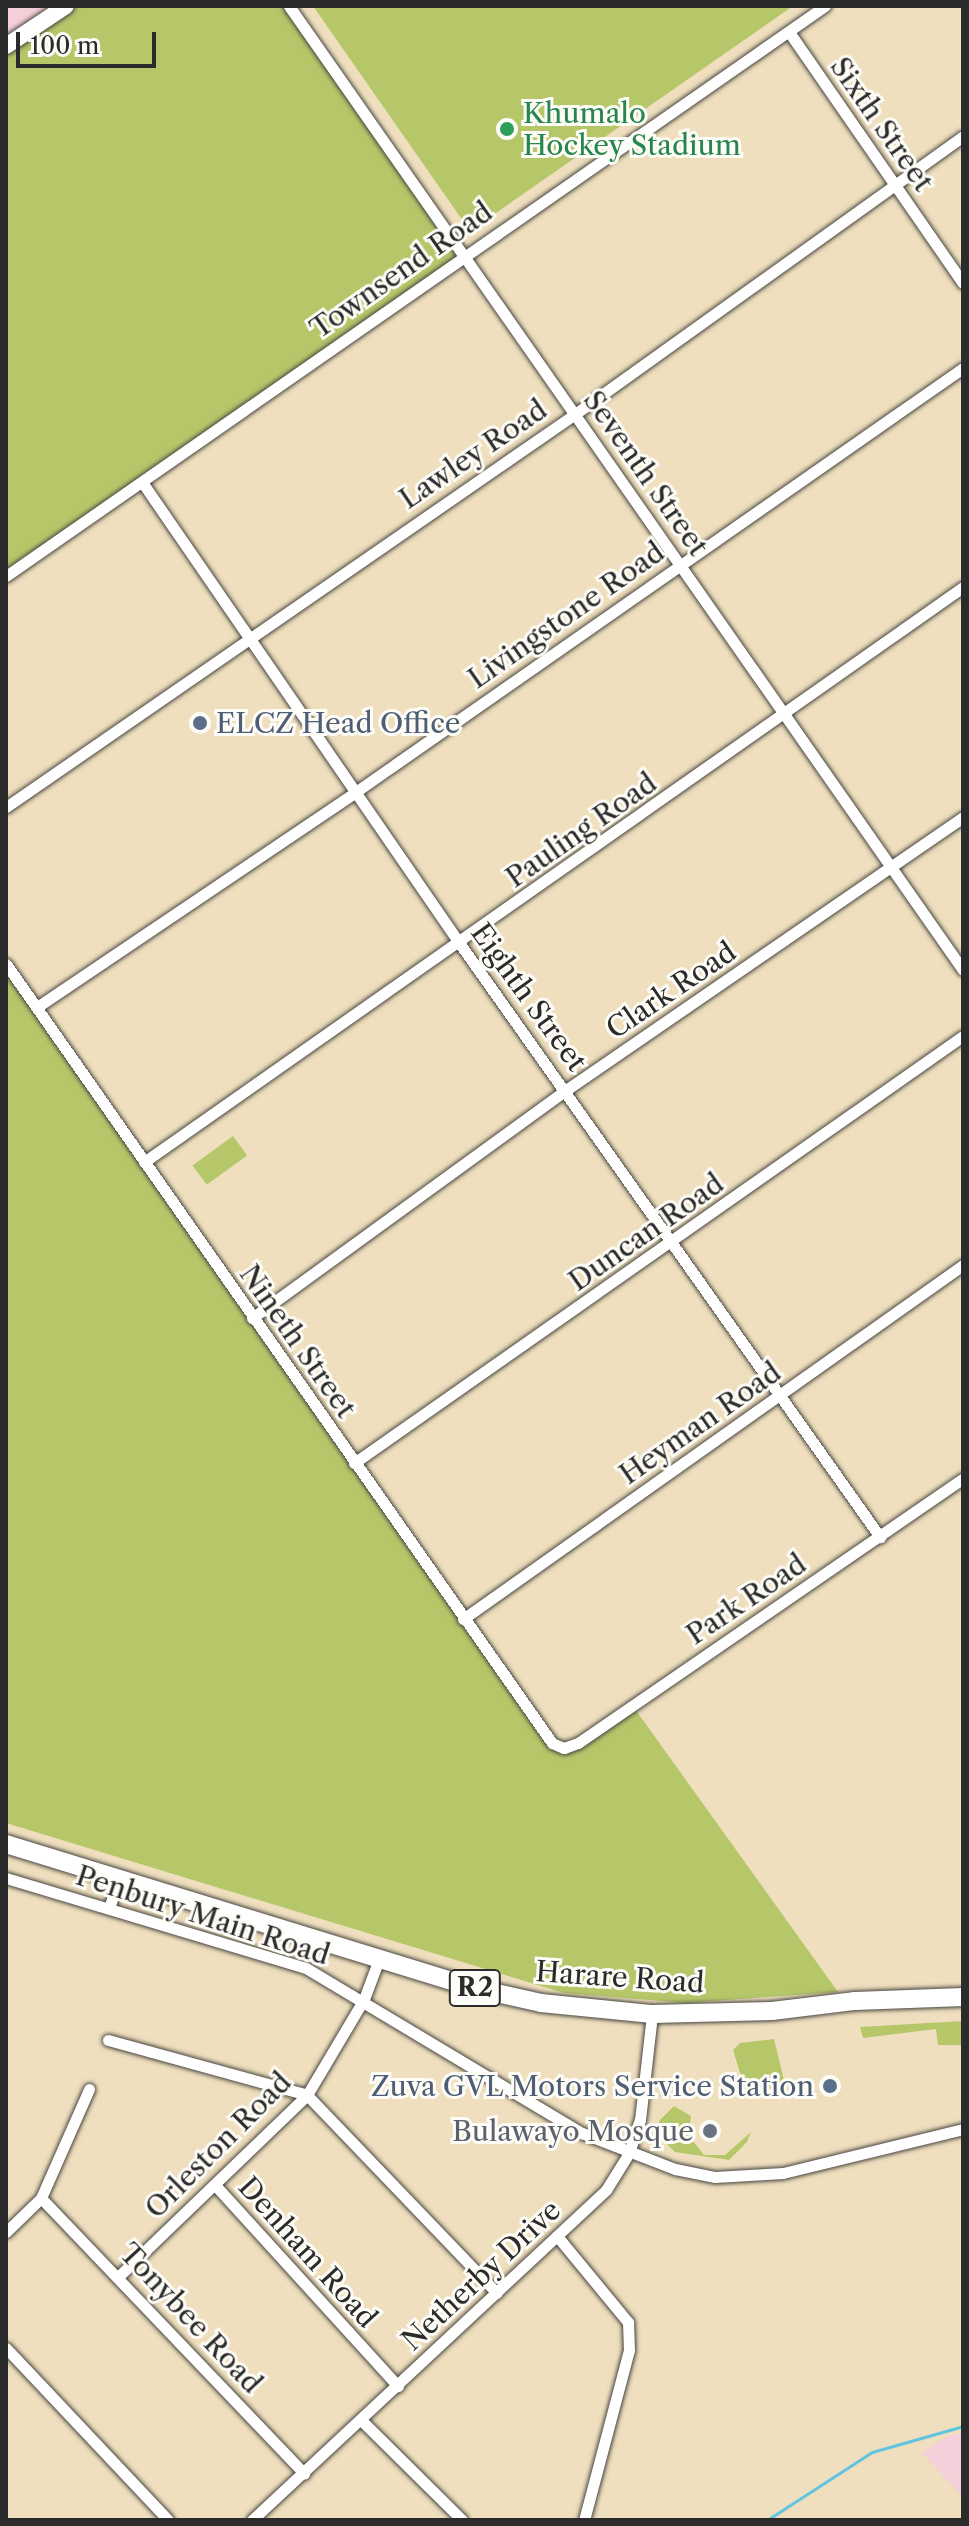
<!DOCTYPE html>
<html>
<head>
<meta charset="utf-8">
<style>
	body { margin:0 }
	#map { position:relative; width:969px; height:2526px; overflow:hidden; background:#efdfbe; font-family:"Libre Caslon Text",serif }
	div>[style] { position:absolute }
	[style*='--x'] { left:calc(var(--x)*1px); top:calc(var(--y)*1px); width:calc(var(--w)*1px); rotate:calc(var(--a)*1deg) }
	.built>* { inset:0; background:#f5cfd9 }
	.green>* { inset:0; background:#b6c76a; transform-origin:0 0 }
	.stream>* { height:3px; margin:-1.5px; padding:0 1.5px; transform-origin:1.5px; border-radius:1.5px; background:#62c5e0 }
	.roads { filter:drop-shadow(0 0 2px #484641) drop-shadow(0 0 2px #484641) }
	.minor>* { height:11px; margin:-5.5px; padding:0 5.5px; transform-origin:5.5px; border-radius:5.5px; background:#fff }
	.secondary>* { height:16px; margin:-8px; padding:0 8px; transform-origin:8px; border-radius:8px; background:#fff }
	.trunk>* { height:18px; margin:-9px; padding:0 9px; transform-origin:9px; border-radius:9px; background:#fff }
	.dots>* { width:22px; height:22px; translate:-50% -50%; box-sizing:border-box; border:4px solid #fdfcf7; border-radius:50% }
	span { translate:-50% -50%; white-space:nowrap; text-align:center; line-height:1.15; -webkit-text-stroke:6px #fdfcf7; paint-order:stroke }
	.shield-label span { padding:2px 6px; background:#fdfcf7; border:2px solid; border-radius:6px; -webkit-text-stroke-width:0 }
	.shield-label { font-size:26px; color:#2b2b2b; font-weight:700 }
	.leisure-label { font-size:28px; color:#27864d }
	.left { translate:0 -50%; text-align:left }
	.street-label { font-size:28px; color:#2b2b2b }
	.service-label { font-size:28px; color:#4e5e75 }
	.right { translate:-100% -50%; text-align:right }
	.worship-label { font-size:28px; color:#5b616d }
	.frame { position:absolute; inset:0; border:8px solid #2b2b2b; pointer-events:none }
	.scale { position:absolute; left:16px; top:32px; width:140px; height:36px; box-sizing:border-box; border:4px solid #2b2b2b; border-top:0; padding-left:10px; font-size:24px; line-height:28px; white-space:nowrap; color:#2b2b2b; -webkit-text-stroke:6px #fdfcf7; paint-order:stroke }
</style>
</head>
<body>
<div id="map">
	<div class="built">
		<i style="clip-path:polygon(6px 6px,48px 6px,6px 35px)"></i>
		<i style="clip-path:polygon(963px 2433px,963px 2497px,922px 2453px,947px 2436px)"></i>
	</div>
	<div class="green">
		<i style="clip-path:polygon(72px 6px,289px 6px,463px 257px,6px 573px,6px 54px)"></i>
		<i style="clip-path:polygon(313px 6px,793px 6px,470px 231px)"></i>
		<i style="clip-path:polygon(6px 972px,549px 1749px,572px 1752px,635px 1709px,838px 1992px,685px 2003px,564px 1993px,6px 1823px)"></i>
		<i style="left:233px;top:1136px;width:24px;height:50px;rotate:54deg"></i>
		<i style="clip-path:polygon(963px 2021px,963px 2045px,938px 2045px,936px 2029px,863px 2038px,860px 2027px)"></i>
		<i style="clip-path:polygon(774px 2039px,787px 2093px,766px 2096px,763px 2085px,745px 2089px,733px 2050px,740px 2043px)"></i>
		<i style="clip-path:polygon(674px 2106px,691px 2116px,689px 2136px,704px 2155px,725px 2155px,751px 2132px,747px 2142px,729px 2160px,675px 2152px,661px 2138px,659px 2121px)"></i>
	</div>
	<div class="stream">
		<i style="--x:767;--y:2520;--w:125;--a:-32.9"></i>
		<i style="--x:872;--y:2452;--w:95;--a:-15.9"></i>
	</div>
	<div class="roads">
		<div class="minor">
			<i style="--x:289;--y:6;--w:1176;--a:55.04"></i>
			<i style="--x:789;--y:32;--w:305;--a:55.3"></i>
			<i style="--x:142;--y:482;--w:561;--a:55.46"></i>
			<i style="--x:460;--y:944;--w:727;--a:54.69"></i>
			<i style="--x:6;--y:576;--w:998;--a:-34.84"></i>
			<i style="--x:6;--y:807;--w:692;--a:-34.63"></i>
			<i style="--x:575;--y:414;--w:477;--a:-35.6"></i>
			<i style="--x:6;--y:964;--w:951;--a:54.97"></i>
			<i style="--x:552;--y:1743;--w:13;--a:23"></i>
			<i style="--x:564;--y:1748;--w:15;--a:-20"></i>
			<i style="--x:578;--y:1743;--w:467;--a:-34.5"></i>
			<i style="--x:37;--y:1007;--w:386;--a:-34"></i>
			<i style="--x:357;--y:791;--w:739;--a:-34.92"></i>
			<i style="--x:144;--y:1162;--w:1001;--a:-35.07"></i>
			<i style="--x:252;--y:1318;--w:388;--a:-36"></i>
			<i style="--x:566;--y:1090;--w:482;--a:-34.5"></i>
			<i style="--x:354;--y:1463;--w:744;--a:-35.04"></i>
			<i style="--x:463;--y:1619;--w:613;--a:-35.3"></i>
			<i style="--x:6;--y:1878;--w:313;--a:16.7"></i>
			<i style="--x:306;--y:1968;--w:322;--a:30.9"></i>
			<i style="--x:582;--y:2133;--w:100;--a:21.2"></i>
			<i style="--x:675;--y:2169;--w:41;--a:11.3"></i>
			<i style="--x:715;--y:2177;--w:68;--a:-3.4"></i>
			<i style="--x:783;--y:2173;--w:185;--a:-13.7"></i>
			<i style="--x:109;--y:1908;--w:31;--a:-71"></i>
			<i style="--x:108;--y:2040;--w:206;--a:15.4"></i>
			<i style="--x:307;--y:2095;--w:274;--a:46.2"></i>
			<i style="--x:215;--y:2185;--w:272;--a:47.7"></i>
			<i style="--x:41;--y:2198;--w:381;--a:46.3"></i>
			<i style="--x:6;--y:2232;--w:49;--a:-44.2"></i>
			<i style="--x:41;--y:2198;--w:119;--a:-66.2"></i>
			<i style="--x:557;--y:2236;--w:112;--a:50.5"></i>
			<i style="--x:628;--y:2322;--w:28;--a:88"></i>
			<i style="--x:629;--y:2350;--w:176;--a:104.8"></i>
			<i style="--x:120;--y:2275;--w:260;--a:-43.9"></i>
			<i style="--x:307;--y:2095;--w:112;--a:-59.3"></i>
			<i style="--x:364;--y:1999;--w:43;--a:-69.4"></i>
			<i style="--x:6;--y:2348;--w:236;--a:46.7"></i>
			<i style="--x:362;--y:2421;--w:141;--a:44.7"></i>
			<i style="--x:252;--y:2520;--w:484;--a:-43"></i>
			<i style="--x:606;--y:2190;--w:44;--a:-58.1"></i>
			<i style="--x:629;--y:2153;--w:35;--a:-72"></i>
			<i style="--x:640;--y:2120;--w:107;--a:-83.5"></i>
		</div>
		<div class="secondary">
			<i style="--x:6;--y:46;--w:72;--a:-33.7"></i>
		</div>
		<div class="trunk">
			<i style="--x:6;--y:1844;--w:490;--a:17.1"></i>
			<i style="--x:474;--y:1988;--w:69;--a:12.6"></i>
			<i style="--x:541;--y:2003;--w:112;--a:5.7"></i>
			<i style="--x:652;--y:2014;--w:120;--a:-1.4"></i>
			<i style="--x:772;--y:2011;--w:84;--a:-6.9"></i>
			<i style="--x:855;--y:2001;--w:108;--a:-2.1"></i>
		</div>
	</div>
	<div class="dots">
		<i style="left:507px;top:129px;background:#2e9e5b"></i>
		<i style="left:200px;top:723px;background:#5c6f8a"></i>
		<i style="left:830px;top:2086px;background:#5c6f8a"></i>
		<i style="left:710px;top:2131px;background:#6b7280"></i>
	</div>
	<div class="shield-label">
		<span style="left:475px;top:1988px">R2</span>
	</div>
	<div class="leisure-label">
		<span class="left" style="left:523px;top:129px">Khumalo<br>Hockey Stadium</span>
	</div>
	<div class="street-label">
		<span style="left:882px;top:124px;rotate:55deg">Sixth Street</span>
		<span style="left:401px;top:270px;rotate:-35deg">Townsend Road</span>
		<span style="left:473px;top:454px;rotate:-34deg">Lawley Road</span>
		<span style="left:646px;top:473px;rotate:55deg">Seventh Street</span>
		<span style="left:566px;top:615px;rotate:-35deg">Livingstone Road</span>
		<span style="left:581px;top:830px;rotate:-35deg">Pauling Road</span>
		<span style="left:671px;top:990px;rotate:-34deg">Clark Road</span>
		<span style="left:529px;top:997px;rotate:54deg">Eighth Street</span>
		<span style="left:646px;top:1232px;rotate:-35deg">Duncan Road</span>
		<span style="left:298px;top:1341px;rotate:55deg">Nineth Street</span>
		<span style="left:700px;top:1423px;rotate:-35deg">Heyman Road</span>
		<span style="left:746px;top:1599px;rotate:-34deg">Park Road</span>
		<span style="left:203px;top:1915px;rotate:18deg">Penbury Main Road</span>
		<span style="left:620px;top:1977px;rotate:4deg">Harare Road</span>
		<span style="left:218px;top:2145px;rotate:-45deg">Orleston Road</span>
		<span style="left:308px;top:2252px;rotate:48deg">Denham Road</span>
		<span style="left:481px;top:2275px;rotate:-43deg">Netherby Drive</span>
		<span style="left:191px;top:2318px;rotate:47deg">Tonybee Road</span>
	</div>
	<div class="service-label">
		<span class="left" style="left:216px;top:723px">ELCZ Head Office</span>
		<span class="right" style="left:814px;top:2086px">Zuva GVL Motors Service Station</span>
	</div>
	<div class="worship-label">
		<span class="right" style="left:694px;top:2131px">Bulawayo Mosque</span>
	</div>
	<div class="frame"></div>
	<div class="scale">100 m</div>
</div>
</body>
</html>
